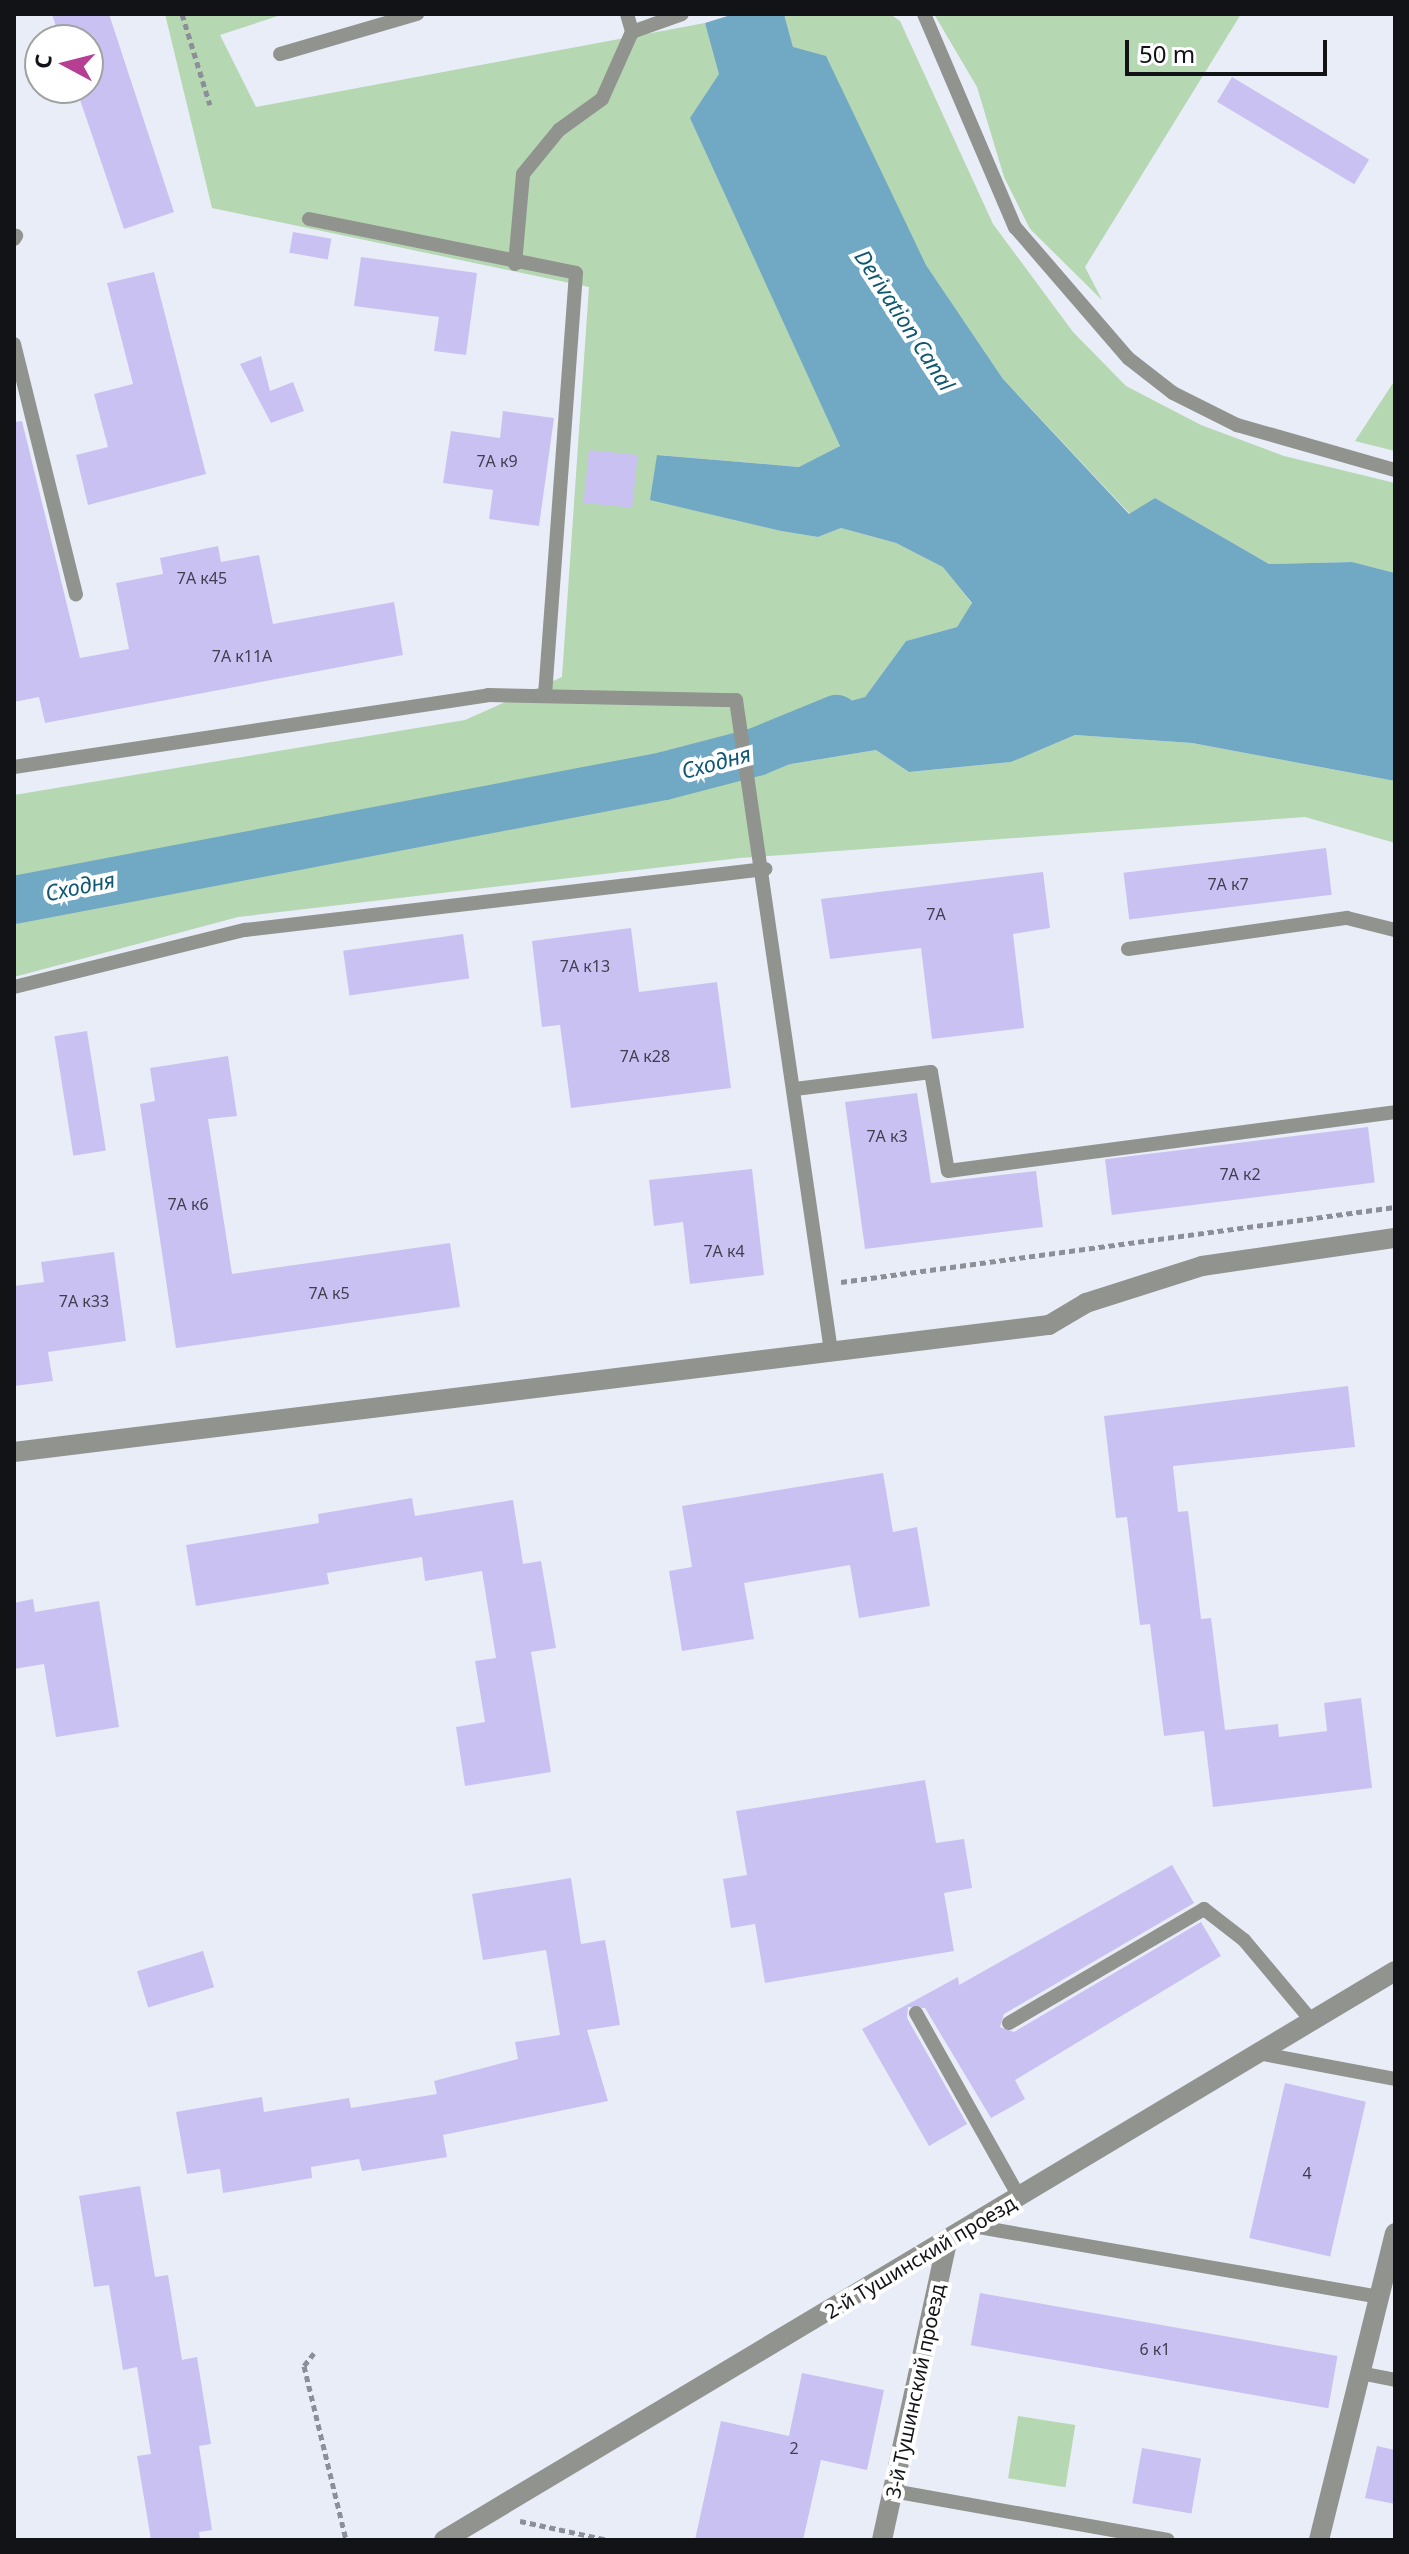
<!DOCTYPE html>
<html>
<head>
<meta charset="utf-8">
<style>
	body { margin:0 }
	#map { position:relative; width:1409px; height:2554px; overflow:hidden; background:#e9edf8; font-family:"Noto Sans",sans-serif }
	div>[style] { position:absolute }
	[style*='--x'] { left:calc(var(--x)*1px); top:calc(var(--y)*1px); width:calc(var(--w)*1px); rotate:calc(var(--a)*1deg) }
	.green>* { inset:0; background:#b5d7b2; transform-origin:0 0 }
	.water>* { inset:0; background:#71a8c3 }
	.river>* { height:48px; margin:-24px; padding:0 24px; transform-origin:24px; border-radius:24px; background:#71a8c3 }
	.building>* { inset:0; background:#cac1f3; transform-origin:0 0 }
	.path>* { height:5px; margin-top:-2.5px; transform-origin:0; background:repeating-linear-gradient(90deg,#8c8f97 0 6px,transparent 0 10px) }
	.lane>* { height:14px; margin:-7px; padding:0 7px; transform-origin:7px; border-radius:7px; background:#91938e }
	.street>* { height:20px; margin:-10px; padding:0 10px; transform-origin:10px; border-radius:10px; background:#91938e }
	span { translate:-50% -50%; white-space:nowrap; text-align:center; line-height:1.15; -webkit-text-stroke:8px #fff; paint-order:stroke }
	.number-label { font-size:16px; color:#403e4e }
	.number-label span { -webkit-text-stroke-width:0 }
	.street-label { font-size:20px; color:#121317 }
	.water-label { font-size:22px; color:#0f5773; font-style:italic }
	.frame { position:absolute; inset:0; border:16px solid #121317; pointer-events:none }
	.north { position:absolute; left:24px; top:24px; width:80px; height:80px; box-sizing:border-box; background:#fff; border:2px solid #a0a1a2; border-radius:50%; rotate:277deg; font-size:22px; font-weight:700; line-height:32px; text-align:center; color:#121317 }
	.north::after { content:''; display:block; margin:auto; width:28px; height:36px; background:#b73f93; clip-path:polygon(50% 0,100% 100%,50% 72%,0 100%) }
	.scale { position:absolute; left:1125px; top:40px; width:202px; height:36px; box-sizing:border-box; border:4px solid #121317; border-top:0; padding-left:10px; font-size:24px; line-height:28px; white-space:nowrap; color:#121317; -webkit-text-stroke:6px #fff; paint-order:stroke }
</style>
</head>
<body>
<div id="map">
	<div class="green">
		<i style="clip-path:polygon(165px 14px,284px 14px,220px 35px,256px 107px,705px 23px,815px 386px,840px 446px,800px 467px,658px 455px,651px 499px,781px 531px,818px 537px,841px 528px,896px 543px,944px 567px,972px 604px,957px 627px,906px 641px,865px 697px,785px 765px,876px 750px,909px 772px,1010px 762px,1075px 735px,1192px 743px,1395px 781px,1395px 843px,1305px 817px,740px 858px,238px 917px,14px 977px,14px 795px,465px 720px,562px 677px,589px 287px,212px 208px)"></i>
		<i style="clip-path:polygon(784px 14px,890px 14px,900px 21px,993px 224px,1073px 332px,1126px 386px,1201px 425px,1284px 456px,1395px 483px,1395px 573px,1351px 562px,1269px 564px,1155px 498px,1130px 514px,1003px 379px,926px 265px,878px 168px,793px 47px)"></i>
		<i style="clip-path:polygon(934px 14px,1241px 14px,1085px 267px,1102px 300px,1030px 229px,1004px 177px,977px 87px)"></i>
		<i style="clip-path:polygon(1395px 380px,1395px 451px,1355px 441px)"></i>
		<i style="left:1018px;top:2416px;width:58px;height:63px;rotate:9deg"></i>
	</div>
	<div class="water">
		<i style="clip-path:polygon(734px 14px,784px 14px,793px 47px,826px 56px,926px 265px,1003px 379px,1129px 514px,1155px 498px,1269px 564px,1352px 562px,1395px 573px,1395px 781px,1192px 743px,1075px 735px,1011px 762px,909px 772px,876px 750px,785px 765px,770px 724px,865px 697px,906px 641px,957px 627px,972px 603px,943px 567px,896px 543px,841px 528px,818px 537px,781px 531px,650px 500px,657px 455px,799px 467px,840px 446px,690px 118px,719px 74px,705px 23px)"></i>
	</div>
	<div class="river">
		<i style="--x:14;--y:900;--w:662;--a:-10.8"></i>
		<i style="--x:664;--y:776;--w:95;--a:-14.6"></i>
		<i style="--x:756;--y:752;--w:87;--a:-22.4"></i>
	</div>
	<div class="building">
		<i style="clip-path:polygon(52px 14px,109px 14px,174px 212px,124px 229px,76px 88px,88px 88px,88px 40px,60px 40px)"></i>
		<i style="left:1232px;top:77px;width:160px;height:29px;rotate:31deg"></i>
		<i style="left:293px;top:232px;width:39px;height:21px;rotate:10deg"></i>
		<i style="clip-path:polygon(361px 257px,477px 273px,466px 355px,434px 351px,439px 317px,354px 306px)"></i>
		<i style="clip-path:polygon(154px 272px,206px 474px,88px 505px,76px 455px,108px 447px,94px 394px,133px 384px,107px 283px)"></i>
		<i style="clip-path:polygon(261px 356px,270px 391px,293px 382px,304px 411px,271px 423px,240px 364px)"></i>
		<i style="clip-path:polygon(503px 411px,554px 418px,539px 526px,489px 519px,493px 490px,443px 483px,451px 431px,500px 438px)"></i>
		<i style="clip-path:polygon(22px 421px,80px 658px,129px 649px,116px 583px,163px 574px,160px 558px,218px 546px,221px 562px,259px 555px,273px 624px,394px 602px,403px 655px,45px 723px,39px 697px,14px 702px,14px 422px)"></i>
		<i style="left:589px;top:450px;width:49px;height:53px;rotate:6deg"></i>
		<i style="left:1326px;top:848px;width:47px;height:204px;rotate:83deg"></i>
		<i style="clip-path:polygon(1043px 872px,1050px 928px,1013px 934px,1024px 1028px,932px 1039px,921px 948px,830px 959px,821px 899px)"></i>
		<i style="clip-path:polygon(631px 928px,639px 992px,717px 982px,731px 1088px,571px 1108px,560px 1025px,542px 1027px,532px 941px)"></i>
		<i style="left:463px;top:934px;width:45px;height:121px;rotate:82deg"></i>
		<i style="left:87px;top:1031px;width:121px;height:33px;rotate:81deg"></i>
		<i style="clip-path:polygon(228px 1056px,237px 1116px,208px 1119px,232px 1274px,450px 1243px,460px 1307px,176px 1348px,140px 1104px,155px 1101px,150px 1068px)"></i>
		<i style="clip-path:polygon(917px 1093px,931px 1183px,1036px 1171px,1043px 1227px,865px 1249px,845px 1102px)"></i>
		<i style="left:1368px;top:1127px;width:56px;height:265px;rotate:83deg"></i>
		<i style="clip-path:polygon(752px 1169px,764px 1275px,690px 1284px,683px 1222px,654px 1226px,649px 1180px)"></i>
		<i style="clip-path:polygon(114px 1252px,126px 1341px,48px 1352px,53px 1381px,14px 1386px,14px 1286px,44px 1282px,41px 1262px)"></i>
		<i style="clip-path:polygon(1348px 1386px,1355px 1447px,1173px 1466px,1178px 1512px,1188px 1511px,1201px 1619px,1211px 1618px,1225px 1730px,1278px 1724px,1279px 1737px,1327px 1731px,1324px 1703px,1361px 1698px,1372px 1788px,1213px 1807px,1204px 1731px,1164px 1736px,1150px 1624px,1140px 1625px,1127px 1517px,1116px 1518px,1104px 1416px)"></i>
		<i style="clip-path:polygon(883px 1473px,893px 1532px,917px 1527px,930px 1606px,859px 1618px,850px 1565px,744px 1583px,754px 1639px,682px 1651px,669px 1571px,692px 1567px,682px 1506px)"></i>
		<i style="clip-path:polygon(412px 1498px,415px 1516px,513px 1500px,523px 1564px,541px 1561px,556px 1648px,531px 1652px,551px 1772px,465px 1786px,456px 1727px,485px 1722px,475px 1661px,496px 1658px,482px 1571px,425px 1581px,422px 1557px,327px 1573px,329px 1584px,196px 1606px,186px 1545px,319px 1523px,318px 1514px)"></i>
		<i style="clip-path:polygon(33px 1599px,35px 1612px,99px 1601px,119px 1727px,56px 1737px,44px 1664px,14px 1669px,14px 1603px)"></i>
		<i style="clip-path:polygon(925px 1780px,936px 1843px,964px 1839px,972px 1888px,944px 1893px,954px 1951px,765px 1983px,755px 1924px,731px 1928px,723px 1879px,747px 1875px,736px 1811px)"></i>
		<i style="clip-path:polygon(1172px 1865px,1194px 1903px,1004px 2014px,1000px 2027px,1014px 2032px,1201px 1922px,1221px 1956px,1015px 2080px,1025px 2099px,991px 2118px,925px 2008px,908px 2007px,907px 2018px,967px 2124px,929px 2146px,862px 2029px,958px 1977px,959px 1985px)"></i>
		<i style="clip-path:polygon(571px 1878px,581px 1944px,605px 1940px,620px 2025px,587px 2030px,608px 2101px,443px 2135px,447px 2157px,362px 2171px,359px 2159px,311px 2167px,312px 2178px,223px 2193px,220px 2169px,187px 2174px,176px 2112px,262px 2097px,264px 2112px,349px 2098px,351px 2108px,437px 2094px,434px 2081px,518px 2059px,515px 2042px,560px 2035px,546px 1950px,483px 1960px,472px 1894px)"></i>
		<i style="left:203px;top:1951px;width:38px;height:69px;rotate:73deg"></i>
		<i style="left:1285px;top:2083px;width:83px;height:159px;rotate:13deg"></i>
		<i style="clip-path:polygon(140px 2186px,155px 2277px,168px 2275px,182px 2360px,197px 2357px,211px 2444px,199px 2446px,212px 2530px,199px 2532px,200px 2540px,151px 2540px,137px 2456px,151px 2454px,137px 2367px,123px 2370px,109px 2285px,94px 2287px,79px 2196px)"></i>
		<i style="left:980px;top:2293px;width:363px;height:53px;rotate:10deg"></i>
		<i style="clip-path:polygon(802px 2373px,884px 2390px,867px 2470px,821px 2460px,803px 2540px,695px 2540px,721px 2421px,789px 2436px)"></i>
		<i style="clip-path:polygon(1377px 2446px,1395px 2450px,1395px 2504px,1365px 2498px)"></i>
		<i style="left:1142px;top:2448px;width:60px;height:56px;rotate:10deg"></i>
	</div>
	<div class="path">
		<i style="--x:182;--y:14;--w:95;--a:72.9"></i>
		<i style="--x:841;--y:1282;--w:559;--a:-7.71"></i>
		<i style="--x:314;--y:2353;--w:16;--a:128"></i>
		<i style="--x:304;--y:2366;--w:179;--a:76.4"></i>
		<i style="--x:520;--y:2521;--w:91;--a:12.1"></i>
	</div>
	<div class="lane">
		<i style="--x:627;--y:14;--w:19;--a:74"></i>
		<i style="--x:632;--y:32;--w:53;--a:-19.8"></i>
		<i style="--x:924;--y:14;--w:232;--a:66.9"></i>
		<i style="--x:1015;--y:227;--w:173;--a:49.2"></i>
		<i style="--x:1128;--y:358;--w:57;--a:37.9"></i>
		<i style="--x:1173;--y:393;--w:72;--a:26.6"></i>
		<i style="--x:1237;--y:425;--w:164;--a:15.9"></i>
		<i style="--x:280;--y:54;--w:143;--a:-16.3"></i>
		<i style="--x:309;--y:219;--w:272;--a:11.4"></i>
		<i style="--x:576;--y:273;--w:424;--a:94.2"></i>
		<i style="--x:14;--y:239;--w:4;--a:-56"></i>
		<i style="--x:515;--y:264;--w:90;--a:-84.9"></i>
		<i style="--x:523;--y:174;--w:57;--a:-50.7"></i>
		<i style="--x:559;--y:130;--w:53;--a:-35.8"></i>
		<i style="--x:602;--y:99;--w:73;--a:-65.9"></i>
		<i style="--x:14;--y:344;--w:258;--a:76.1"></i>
		<i style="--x:14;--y:767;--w:479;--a:-8.6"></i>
		<i style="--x:488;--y:695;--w:248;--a:1.2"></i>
		<i style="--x:736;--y:700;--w:658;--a:81.7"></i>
		<i style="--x:1128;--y:949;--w:221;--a:-8.1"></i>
		<i style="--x:1347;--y:918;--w:49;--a:14"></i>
		<i style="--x:14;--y:987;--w:238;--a:-13.9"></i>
		<i style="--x:245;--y:930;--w:524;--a:-6.69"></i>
		<i style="--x:795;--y:1089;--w:137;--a:-7.1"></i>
		<i style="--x:931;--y:1072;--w:100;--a:80.3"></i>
		<i style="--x:948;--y:1171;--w:451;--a:-7.5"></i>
		<i style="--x:916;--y:2013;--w:212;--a:60.7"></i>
		<i style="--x:1009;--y:2023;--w:226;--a:-30.3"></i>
		<i style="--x:1204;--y:1909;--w:51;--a:37.8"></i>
		<i style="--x:1244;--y:1940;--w:106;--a:50"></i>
		<i style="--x:1258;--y:2053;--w:139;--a:10.7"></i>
		<i style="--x:973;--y:2226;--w:412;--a:9.9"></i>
		<i style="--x:1360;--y:2373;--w:36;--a:11"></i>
		<i style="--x:893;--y:2491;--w:279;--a:10.1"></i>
	</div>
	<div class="street">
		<i style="--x:14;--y:1452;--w:1043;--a:-7"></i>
		<i style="--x:1049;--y:1325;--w:43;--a:-30.7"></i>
		<i style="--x:1086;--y:1303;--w:122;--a:-17.7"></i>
		<i style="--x:1202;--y:1266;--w:195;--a:-8.3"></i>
		<i style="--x:444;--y:2540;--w:1108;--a:-30.89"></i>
		<i style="--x:882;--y:2540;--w:305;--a:-77.7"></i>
		<i style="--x:1319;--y:2540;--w:316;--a:-76.1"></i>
	</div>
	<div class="number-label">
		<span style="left:497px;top:461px">7А к9</span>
		<span style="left:202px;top:578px">7А к45</span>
		<span style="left:242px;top:656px">7А к11А</span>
		<span style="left:1228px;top:884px">7А к7</span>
		<span style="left:936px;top:914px">7А</span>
		<span style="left:585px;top:966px">7А к13</span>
		<span style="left:645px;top:1056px">7А к28</span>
		<span style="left:887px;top:1136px">7А к3</span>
		<span style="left:1240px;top:1174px">7А к2</span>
		<span style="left:188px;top:1204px">7А к6</span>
		<span style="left:724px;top:1251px">7А к4</span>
		<span style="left:329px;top:1293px">7А к5</span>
		<span style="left:84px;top:1301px">7А к33</span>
		<span style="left:1307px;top:2173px">4</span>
		<span style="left:1155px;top:2349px">6 к1</span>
		<span style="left:794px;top:2448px">2</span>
	</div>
	<div class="street-label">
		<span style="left:920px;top:2257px;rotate:-31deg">2-й Тушинский проезд</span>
		<span style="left:915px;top:2391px;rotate:-78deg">3-й Тушинский проезд</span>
	</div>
	<div class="water-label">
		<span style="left:905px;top:320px;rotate:57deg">Derivation Canal</span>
		<span style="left:716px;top:762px;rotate:-15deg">Сходня</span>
		<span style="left:80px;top:886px;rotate:-12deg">Сходня</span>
	</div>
	<div class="frame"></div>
	<div class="north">С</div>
	<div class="scale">50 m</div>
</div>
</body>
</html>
